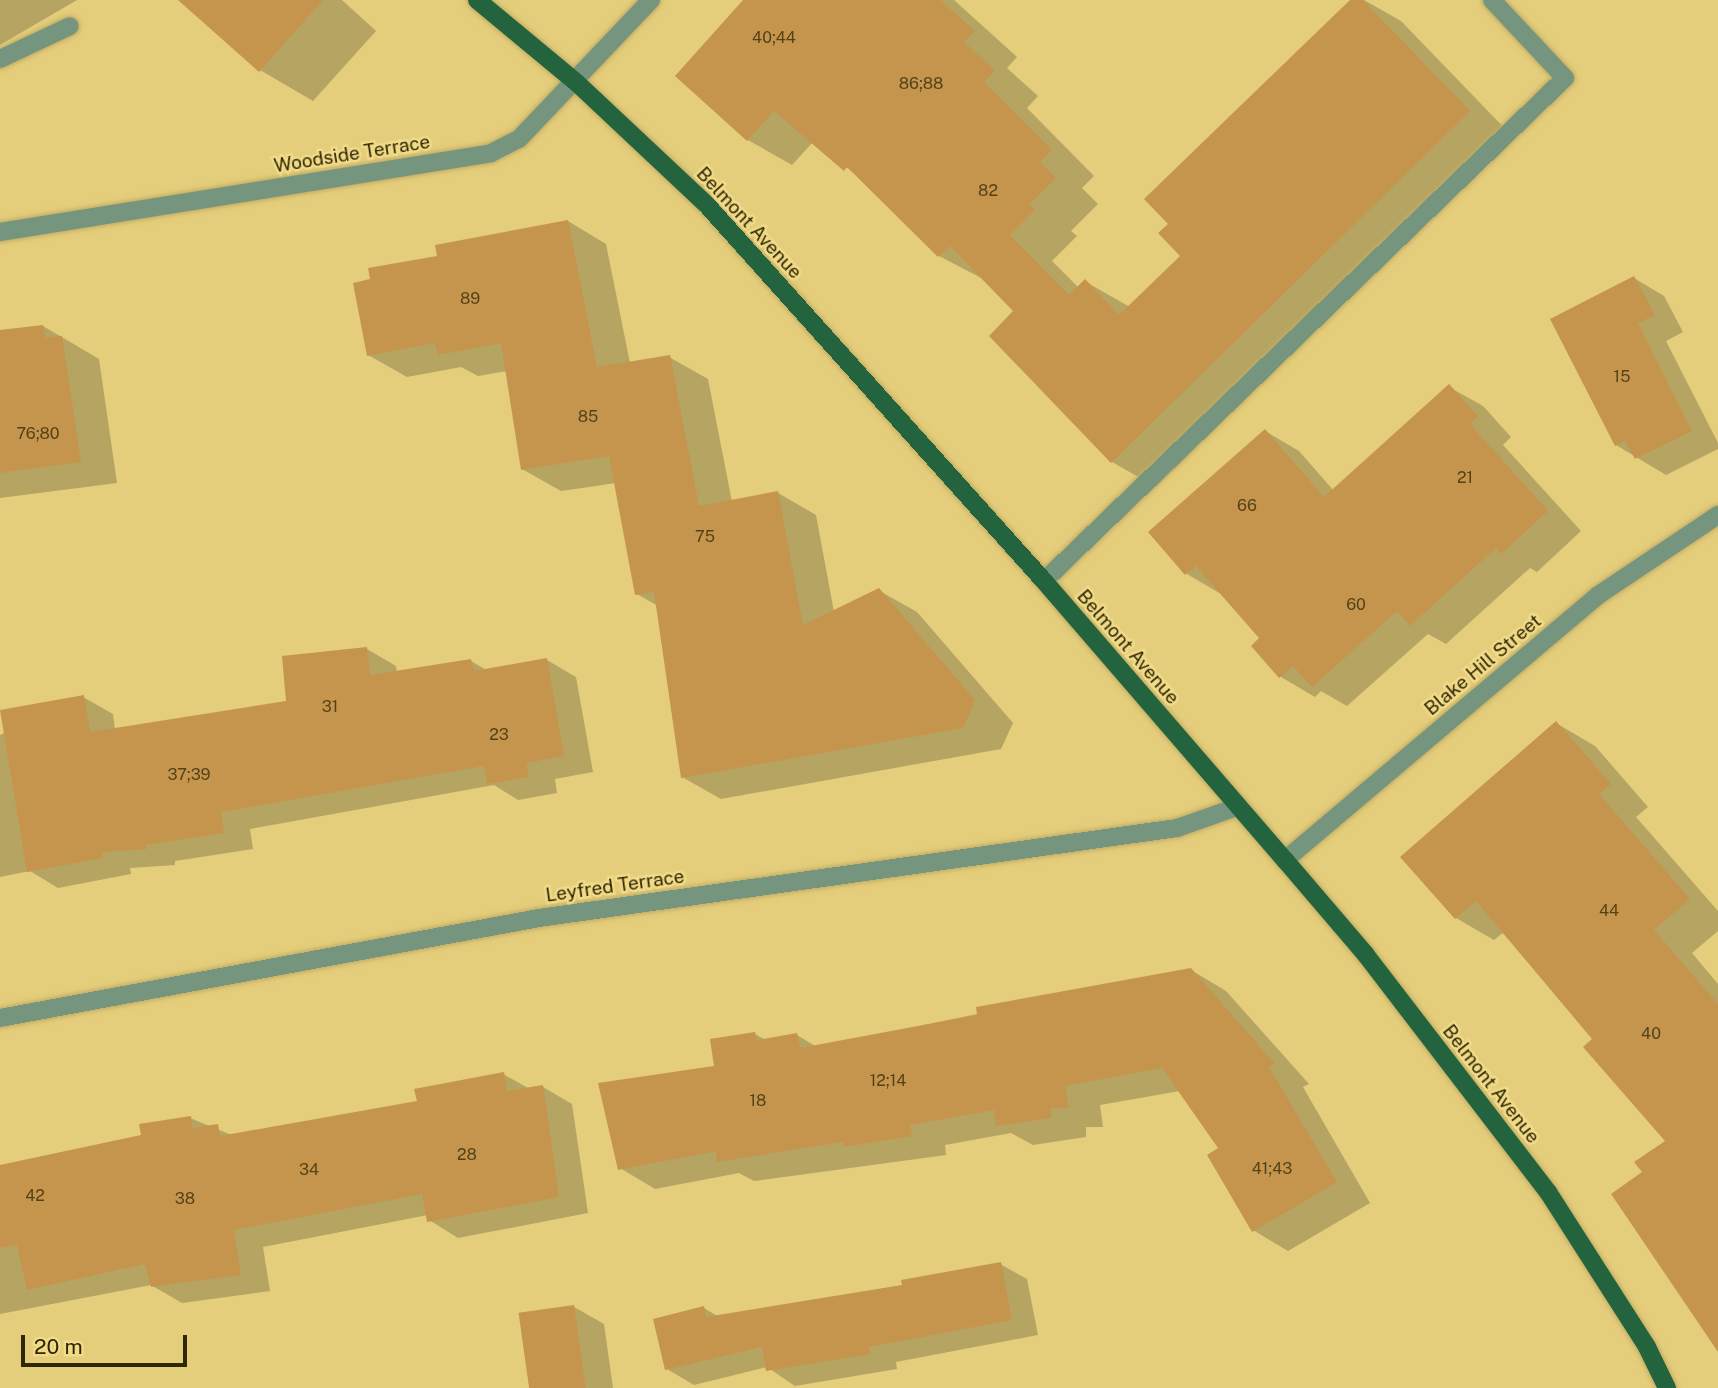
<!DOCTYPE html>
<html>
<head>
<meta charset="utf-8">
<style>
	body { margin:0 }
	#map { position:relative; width:1718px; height:1388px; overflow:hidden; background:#e4cd7b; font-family:"Public Sans",sans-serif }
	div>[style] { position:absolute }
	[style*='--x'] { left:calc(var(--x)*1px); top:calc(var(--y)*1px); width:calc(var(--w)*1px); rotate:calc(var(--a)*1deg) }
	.shadow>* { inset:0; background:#0003 }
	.building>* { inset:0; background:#c5954e; transform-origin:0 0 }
	.roads { filter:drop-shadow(0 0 2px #c0ac63) drop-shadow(0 0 2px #c0ac63) }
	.service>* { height:18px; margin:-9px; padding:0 9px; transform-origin:9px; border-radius:9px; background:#75957f }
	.minor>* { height:18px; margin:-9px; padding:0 9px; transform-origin:9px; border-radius:9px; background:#75957f }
	.primary>* { height:18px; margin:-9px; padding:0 9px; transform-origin:9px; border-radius:9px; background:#23643e }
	span { translate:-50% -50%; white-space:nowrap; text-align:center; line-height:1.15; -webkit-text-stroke:5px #f1db88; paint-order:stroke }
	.number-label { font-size:16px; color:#544216 }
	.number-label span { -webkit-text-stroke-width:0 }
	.street-label { font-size:19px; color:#2f2603 }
	.scale { position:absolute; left:21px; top:1335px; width:166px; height:32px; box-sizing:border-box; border:4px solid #2f2603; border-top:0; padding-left:9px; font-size:21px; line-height:24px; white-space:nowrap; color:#2f2603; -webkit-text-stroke:5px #f1db88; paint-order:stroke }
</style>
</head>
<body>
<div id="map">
	<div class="shadow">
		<i style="clip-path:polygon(0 0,77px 0,0 45px)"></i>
		<i style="clip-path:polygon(181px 0,342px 0,376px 31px,313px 101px,260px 70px)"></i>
		<i style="clip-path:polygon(745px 0,954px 0,1017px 57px,1007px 68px,1038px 96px,1027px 108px,1094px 176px,1082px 188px,1098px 204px,1071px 231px,1077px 236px,1052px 261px,1079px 288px,1086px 282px,1130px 307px,1183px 256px,1353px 0,1364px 0,1401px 21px,1513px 137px,1156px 487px,1112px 462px,1016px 311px,985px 280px,939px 256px,862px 179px,813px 142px,792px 165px,748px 140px,677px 76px)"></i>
		<i style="clip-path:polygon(568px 221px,606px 244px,630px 363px,669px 357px,708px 379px,732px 502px,778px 493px,816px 515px,834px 612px,878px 590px,917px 612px,1013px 723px,1001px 749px,721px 799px,682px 777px,658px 606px,637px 594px,616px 483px,561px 491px,522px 469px,507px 371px,478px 376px,461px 367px,407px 377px,368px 355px,439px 257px)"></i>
		<i style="clip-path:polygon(1634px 278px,1664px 296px,1683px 332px,1666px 341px,1718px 443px,1718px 449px,1666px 475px,1616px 445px)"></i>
		<i style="clip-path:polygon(43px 326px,99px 359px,117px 483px,0 498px,0 355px)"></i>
		<i style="clip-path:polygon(1449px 387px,1483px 406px,1511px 437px,1503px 445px,1581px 531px,1537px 572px,1530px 568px,1446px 644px,1428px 634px,1347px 706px,1321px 691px,1315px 697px,1281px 677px,1253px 646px,1262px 638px,1221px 594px,1187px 574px,1150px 533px,1265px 431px,1299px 451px,1334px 491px)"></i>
		<i style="clip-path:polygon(367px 649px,396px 666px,397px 673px,471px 661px,488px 671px,547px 660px,576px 677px,593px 772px,555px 779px,557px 793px,518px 800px,494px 785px,250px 829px,253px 849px,175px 861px,175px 865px,130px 868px,131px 874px,58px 888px,30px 871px,0 877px,0 735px,83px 697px,113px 714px,115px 730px,288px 702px)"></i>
		<i style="clip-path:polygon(1556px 723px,1595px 746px,1648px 807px,1636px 817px,1718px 911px,1718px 931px,1692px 953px,1718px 984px,1718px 1349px,1645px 1173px,1667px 1141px,1594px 1039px,1504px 932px,1494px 940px,1456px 918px)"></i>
		<i style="clip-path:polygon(1191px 970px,1226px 991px,1309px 1084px,1303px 1087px,1370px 1203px,1288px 1251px,1253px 1230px,1221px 1149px,1180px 1091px,1100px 1105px,1103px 1127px,1086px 1127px,1086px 1137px,1033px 1145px,1011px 1133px,945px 1145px,946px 1155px,754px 1181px,739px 1173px,655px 1189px,620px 1168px,755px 1034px,766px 1040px,797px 1035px,817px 1047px)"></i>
		<i style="clip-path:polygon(503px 1074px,530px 1089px,543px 1087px,572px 1104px,588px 1213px,458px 1238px,429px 1220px,428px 1215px,263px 1247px,270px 1291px,182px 1303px,151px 1285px,0 1314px,0 1167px,143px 1136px,190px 1118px,234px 1136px,419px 1102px)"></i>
		<i style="clip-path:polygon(1000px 1264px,1027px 1279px,1038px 1335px,896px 1362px,897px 1369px,795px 1386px,767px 1367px,694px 1385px,667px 1369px,704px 1308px,719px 1317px,904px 1286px)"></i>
		<i style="clip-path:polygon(574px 1307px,604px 1324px,613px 1388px,532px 1388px)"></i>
	</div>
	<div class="building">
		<i style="clip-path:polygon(178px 0,323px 0,259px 72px)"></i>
		<i style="clip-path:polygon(743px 0,940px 0,975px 31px,964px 42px,995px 70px,984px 82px,1052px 150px,1040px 162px,1056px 178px,1029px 205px,1035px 210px,1010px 235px,1069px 295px,1085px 279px,1119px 315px,1180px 256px,1158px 233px,1168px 224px,1144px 199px,1350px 0,1363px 0,1470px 111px,1111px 463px,989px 336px,1013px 311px,950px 246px,938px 257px,847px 167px,844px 171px,774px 111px,747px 141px,675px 76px)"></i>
		<i style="clip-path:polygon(568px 220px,597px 367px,670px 355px,699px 506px,778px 491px,803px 625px,879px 588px,975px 700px,963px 728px,681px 778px,654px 592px,635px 595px,609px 456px,521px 470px,501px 343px,438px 355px,435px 343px,367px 356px,353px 283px,370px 279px,368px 268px,437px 256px,435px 245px)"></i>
		<i style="clip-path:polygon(1634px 276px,1655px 315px,1638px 323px,1692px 431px,1635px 459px,1625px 441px,1615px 446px,1550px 319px)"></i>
		<i style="clip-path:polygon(43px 325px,46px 338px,62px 336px,81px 462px,0 473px,0 330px)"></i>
		<i style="clip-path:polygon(1449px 384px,1478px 416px,1470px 424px,1548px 511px,1501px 554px,1496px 548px,1410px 626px,1397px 611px,1312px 687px,1293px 666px,1279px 678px,1251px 646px,1259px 638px,1196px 566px,1185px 575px,1148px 532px,1265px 429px,1324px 497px)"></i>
		<i style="clip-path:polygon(367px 647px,370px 675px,471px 659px,474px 671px,547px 658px,564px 756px,526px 763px,529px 777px,487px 784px,484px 766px,221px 812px,224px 833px,146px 845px,147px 849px,102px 852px,103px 858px,27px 872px,0 710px,84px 695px,90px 732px,286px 701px,282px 656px)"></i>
		<i style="clip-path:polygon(1556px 721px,1611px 784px,1599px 794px,1690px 899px,1654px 930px,1718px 1004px,1718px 1352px,1611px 1194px,1642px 1172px,1634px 1162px,1665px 1141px,1583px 1047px,1592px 1039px,1476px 901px,1455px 919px,1400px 857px)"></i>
		<i style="clip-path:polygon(1191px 968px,1275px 1064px,1269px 1067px,1337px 1182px,1252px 1232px,1207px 1155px,1218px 1148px,1162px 1068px,1065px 1086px,1069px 1108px,1051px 1108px,1051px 1118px,996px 1126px,994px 1110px,910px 1125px,912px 1136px,844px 1147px,843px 1142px,717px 1162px,716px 1151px,618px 1170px,598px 1083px,714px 1066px,710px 1039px,755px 1032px,757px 1040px,797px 1033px,800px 1048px,977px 1015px,976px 1007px)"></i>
		<i style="clip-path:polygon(504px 1072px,507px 1091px,543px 1085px,559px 1197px,427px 1222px,422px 1194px,234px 1230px,241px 1275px,151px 1287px,145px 1264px,27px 1290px,17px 1245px,0 1248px,0 1165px,141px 1135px,139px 1124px,191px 1116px,192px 1128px,218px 1124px,220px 1136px,417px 1101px,414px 1089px)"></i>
		<i style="clip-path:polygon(1001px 1262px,1012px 1320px,869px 1347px,871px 1354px,766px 1371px,762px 1347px,665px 1370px,653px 1319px,704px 1306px,706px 1317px,902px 1285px,901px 1280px)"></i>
		<i style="left:574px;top:1305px;width:84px;height:56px;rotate:82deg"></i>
	</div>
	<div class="roads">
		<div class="service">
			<i style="--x:1044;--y:581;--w:724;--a:-43.99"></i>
			<i style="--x:1565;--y:78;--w:107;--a:-133.1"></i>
		</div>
		<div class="minor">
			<i style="--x:0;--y:59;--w:77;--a:-25.2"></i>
			<i style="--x:0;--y:232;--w:497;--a:-9.1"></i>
			<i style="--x:491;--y:153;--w:31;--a:-27"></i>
			<i style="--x:519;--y:139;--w:192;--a:-46.5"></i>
			<i style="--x:1285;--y:860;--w:409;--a:-40.2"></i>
			<i style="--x:1597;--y:596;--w:146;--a:-33.8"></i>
			<i style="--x:0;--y:1018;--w:548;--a:-10.51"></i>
			<i style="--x:539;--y:918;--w:644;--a:-8.03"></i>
			<i style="--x:1177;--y:828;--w:64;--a:-19.3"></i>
		</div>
		<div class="primary">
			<i style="--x:477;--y:0;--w:130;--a:39.7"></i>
			<i style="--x:577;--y:83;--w:177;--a:43.2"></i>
			<i style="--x:706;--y:204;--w:506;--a:48.12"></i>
			<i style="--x:1044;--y:581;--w:369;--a:49.2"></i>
			<i style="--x:1285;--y:860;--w:125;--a:49.5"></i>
			<i style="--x:1366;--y:955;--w:299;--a:52.5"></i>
			<i style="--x:1548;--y:1192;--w:184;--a:57.4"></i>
			<i style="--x:1647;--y:1347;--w:46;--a:64"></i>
		</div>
	</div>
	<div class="number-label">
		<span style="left:774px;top:38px">40;44</span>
		<span style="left:921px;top:84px">86;88</span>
		<span style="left:988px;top:191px">82</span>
		<span style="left:470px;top:299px">89</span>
		<span style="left:1622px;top:377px">15</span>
		<span style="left:588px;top:417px">85</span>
		<span style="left:38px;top:434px">76;80</span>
		<span style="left:1465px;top:478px">21</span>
		<span style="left:1247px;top:506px">66</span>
		<span style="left:705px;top:537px">75</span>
		<span style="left:1356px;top:605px">60</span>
		<span style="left:330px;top:707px">31</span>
		<span style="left:499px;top:735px">23</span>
		<span style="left:189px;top:775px">37;39</span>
		<span style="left:1609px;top:911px">44</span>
		<span style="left:1651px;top:1034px">40</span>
		<span style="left:888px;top:1081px">12;14</span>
		<span style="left:758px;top:1101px">18</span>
		<span style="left:467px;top:1155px">28</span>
		<span style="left:1272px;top:1169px">41;43</span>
		<span style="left:309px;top:1170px">34</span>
		<span style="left:35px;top:1196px">42</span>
		<span style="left:185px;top:1199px">38</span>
	</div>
	<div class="street-label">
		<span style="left:352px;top:154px;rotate:-9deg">Woodside Terrace</span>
		<span style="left:749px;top:223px;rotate:47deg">Belmont Avenue</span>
		<span style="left:1128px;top:647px;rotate:49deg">Belmont Avenue</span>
		<span style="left:1483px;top:665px;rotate:-40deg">Blake Hill Street</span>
		<span style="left:615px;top:886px;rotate:-8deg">Leyfred Terrace</span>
		<span style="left:1491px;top:1084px;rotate:52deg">Belmont Avenue</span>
	</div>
	<div class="scale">20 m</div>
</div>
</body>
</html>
